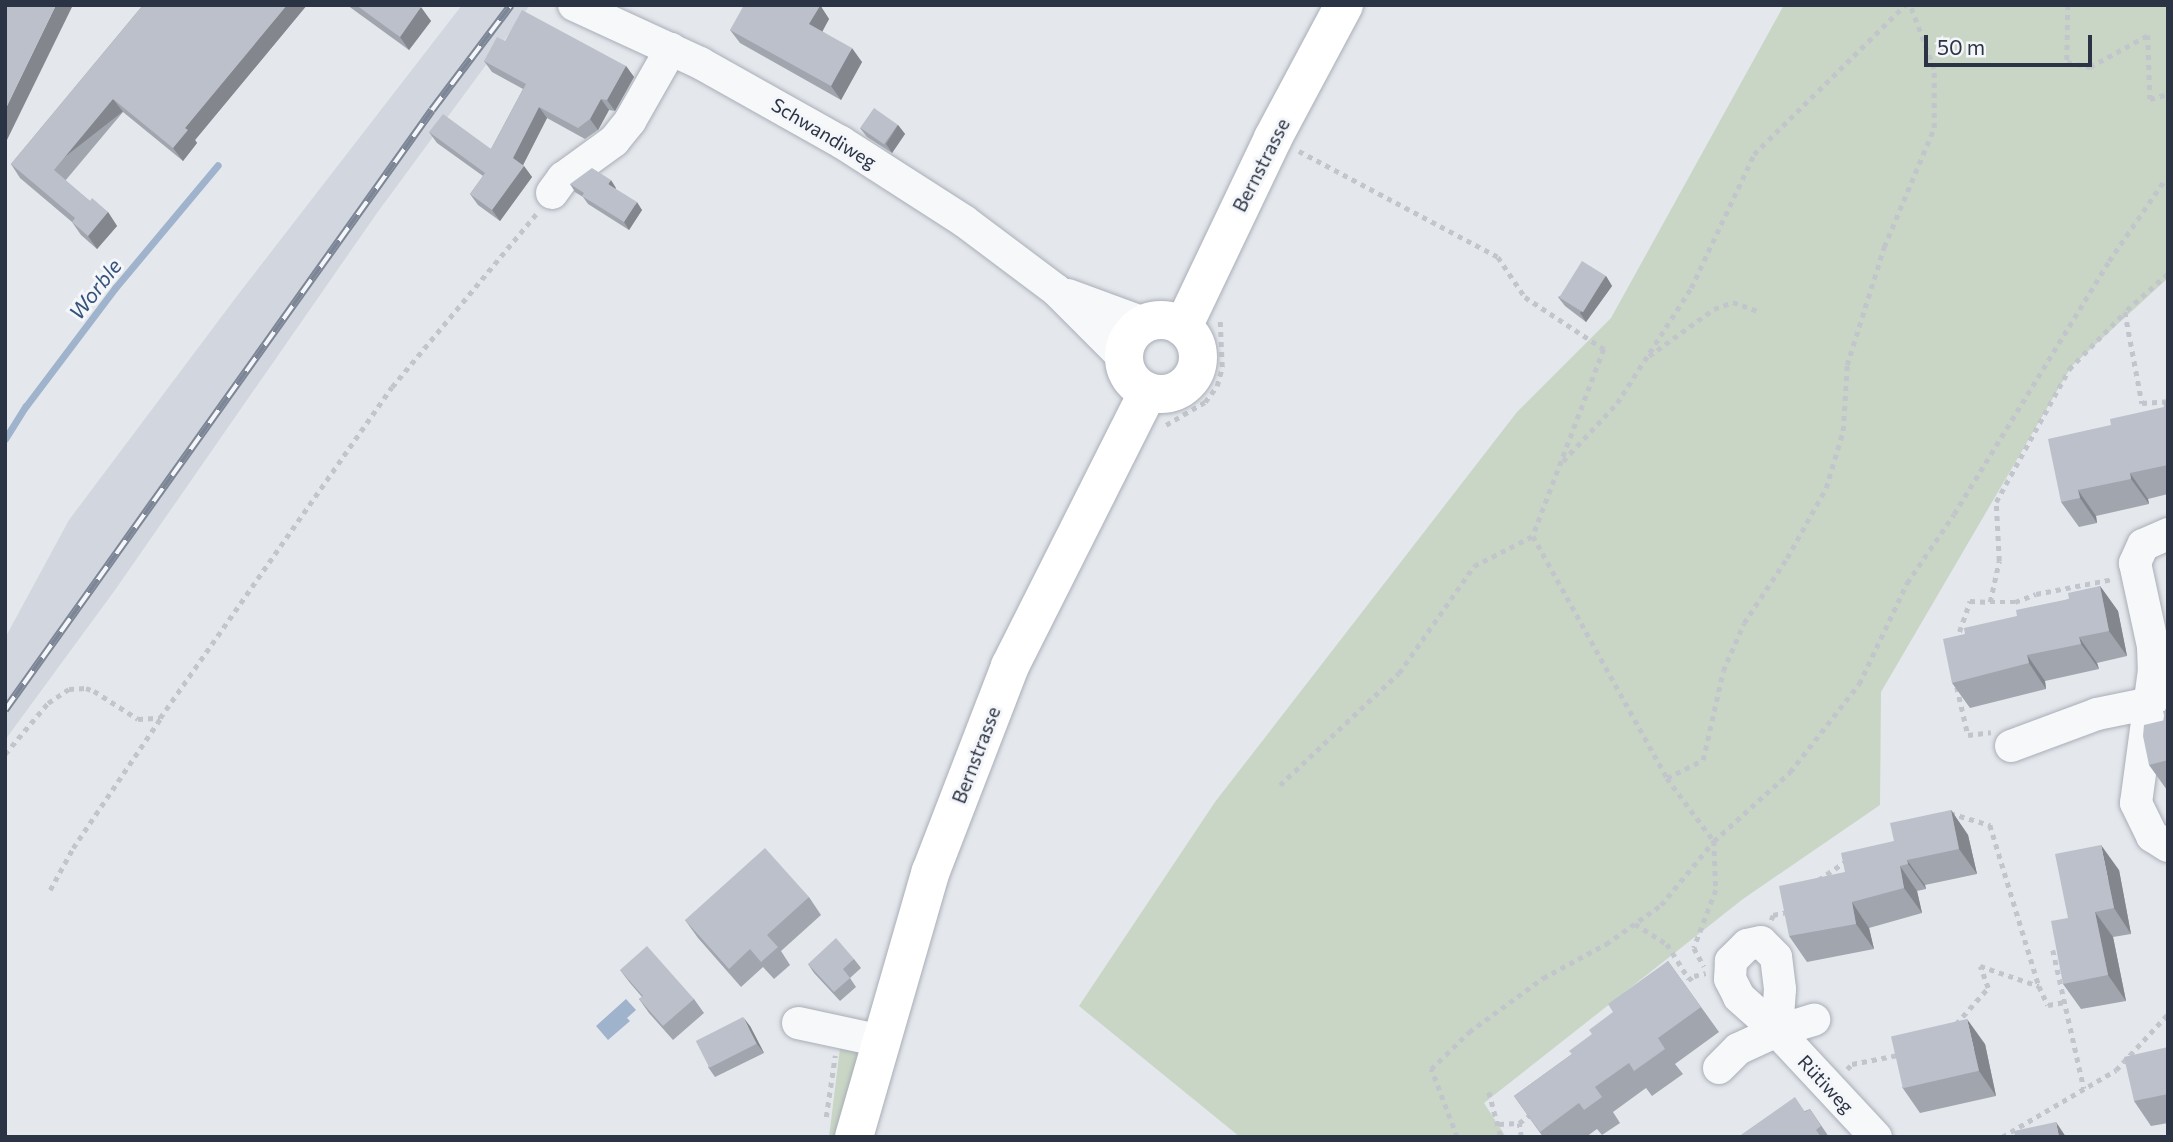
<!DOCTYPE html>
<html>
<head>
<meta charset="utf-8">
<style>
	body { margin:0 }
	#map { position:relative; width:2173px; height:1142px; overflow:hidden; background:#e4e7ec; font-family:Commissioner,sans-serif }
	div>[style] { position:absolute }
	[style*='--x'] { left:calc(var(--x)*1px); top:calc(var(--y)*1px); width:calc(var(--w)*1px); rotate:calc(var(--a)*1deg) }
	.built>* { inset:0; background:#d2d6de }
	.green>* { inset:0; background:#c9d6c5 }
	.water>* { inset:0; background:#9fb4cc }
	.stream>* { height:7px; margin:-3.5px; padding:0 3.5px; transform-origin:3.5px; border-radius:3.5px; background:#9fb4cc }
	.path>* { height:4.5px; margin-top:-2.25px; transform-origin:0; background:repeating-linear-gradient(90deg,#c2c5cb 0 5px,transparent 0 10px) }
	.roads { filter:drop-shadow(0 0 2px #a9aeb7) drop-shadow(0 0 2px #a9aeb7) }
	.minor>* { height:32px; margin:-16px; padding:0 16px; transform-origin:16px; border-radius:16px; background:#f7f8fa }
	.major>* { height:38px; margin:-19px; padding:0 19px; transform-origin:19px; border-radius:19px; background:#fff }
	.major>.ring { margin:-19px; padding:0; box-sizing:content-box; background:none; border:38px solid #fff; border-radius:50% }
	.rail>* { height:8px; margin-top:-4px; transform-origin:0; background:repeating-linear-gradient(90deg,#f4f6f9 0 16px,#7d8696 0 32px); box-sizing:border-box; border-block:2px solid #7d8696 }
	.wall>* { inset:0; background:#a1a5ae }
	.shaded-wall>* { inset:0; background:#83868d; transform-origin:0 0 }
	.building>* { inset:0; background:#bbc0ca; transform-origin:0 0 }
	span { translate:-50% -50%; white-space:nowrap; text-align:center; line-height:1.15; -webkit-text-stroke:6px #f4f6f9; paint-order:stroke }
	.street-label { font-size:19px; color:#2b3445 }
	.water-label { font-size:21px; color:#34527a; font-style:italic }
	.frame { position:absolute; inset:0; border:7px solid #2b3445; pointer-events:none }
	.scale { position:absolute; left:1924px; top:35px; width:168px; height:32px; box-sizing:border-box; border:4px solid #2b3445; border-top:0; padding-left:9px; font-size:21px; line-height:24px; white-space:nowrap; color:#2b3445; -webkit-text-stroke:5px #f4f6f9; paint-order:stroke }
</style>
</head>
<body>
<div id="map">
	<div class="built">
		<i style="clip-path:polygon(462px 5px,530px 5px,377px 213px,115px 590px,5px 740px,5px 638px,69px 520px,237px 296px)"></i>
	</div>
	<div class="green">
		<i style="clip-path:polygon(1784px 5px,2168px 5px,2168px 278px,2071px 367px,1881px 692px,1880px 805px,1743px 899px,1484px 1103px,1506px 1137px,1240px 1137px,1079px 1006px,1215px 802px,1517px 412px,1611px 318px)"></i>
		<i style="clip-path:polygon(841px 1040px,863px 1046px,837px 1137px,829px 1137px)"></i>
	</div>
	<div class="water">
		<i style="clip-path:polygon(626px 999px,636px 1010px,627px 1018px,630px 1021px,608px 1040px,596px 1026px)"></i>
	</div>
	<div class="stream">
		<i style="--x:5;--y:439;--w:39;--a:-58"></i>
		<i style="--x:26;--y:406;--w:148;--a:-53"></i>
		<i style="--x:115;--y:288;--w:160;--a:-50.1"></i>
	</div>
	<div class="path">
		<i style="--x:2068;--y:5;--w:57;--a:91"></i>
		<i style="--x:2067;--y:62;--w:24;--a:12"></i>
		<i style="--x:2090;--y:67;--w:66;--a:-28.9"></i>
		<i style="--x:2148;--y:35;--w:64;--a:88.2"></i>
		<i style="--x:2150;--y:99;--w:19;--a:-16"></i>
		<i style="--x:1299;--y:151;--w:225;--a:28"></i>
		<i style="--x:1498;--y:257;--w:48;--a:56"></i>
		<i style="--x:1525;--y:297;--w:95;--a:33.4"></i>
		<i style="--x:1604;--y:349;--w:200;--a:110.8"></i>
		<i style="--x:1533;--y:536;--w:277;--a:61"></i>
		<i style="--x:1667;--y:778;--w:79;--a:53.3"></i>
		<i style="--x:1714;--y:841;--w:49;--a:87.7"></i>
		<i style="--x:1716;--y:890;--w:62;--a:110.8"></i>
		<i style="--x:1694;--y:948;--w:21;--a:61"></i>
		<i style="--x:2168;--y:274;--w:57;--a:138.5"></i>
		<i style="--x:2125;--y:312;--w:93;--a:79.4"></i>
		<i style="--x:2142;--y:403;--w:26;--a:-4"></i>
		<i style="--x:1649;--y:356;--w:80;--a:-35.9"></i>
		<i style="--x:1714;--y:309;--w:20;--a:-20"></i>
		<i style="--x:1733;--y:302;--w:29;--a:20"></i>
		<i style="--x:1166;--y:425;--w:45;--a:-30.5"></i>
		<i style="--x:1205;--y:402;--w:20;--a:-53"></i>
		<i style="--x:1217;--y:386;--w:20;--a:-75"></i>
		<i style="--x:1222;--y:367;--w:46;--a:-92.5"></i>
		<i style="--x:1563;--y:461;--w:79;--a:-47"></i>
		<i style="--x:1617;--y:403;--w:137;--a:-57.2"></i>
		<i style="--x:1691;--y:288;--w:148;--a:-64.8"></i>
		<i style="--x:1754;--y:154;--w:212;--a:-44.6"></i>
		<i style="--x:1990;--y:602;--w:25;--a:0"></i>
		<i style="--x:2015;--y:602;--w:22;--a:-21"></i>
		<i style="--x:2036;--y:594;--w:78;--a:-11"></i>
		<i style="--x:1956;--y:641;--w:42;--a:-70.7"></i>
		<i style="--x:1970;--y:601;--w:20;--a:3"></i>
		<i style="--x:1990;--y:602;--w:42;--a:-77.6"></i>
		<i style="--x:1999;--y:561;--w:59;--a:-92.9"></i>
		<i style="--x:1996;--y:502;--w:152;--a:-61.2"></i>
		<i style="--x:2069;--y:369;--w:80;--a:-45.5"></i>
		<i style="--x:1957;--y:687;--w:49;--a:77.1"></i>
		<i style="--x:1968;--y:735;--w:23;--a:-7"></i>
		<i style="--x:5;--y:754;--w:67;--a:-49.9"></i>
		<i style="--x:48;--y:703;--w:25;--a:-34"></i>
		<i style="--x:69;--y:689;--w:17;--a:-3"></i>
		<i style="--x:86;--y:688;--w:9;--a:21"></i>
		<i style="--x:94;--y:691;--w:52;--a:32.5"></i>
		<i style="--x:138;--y:719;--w:22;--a:-3"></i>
		<i style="--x:160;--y:718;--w:404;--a:-55"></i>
		<i style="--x:392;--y:387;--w:228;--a:-50.2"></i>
		<i style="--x:1667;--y:778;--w:40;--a:-26.6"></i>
		<i style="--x:1703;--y:760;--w:91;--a:-77.3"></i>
		<i style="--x:1723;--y:671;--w:52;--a:-66.4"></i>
		<i style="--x:1744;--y:623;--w:78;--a:-56.5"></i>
		<i style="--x:1787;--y:558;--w:80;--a:-60.9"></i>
		<i style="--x:1826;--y:488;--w:59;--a:-73.4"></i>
		<i style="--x:1843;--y:431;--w:66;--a:-86.5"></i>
		<i style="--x:1847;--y:365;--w:124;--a:-72.6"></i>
		<i style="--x:1884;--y:247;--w:129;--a:-67.2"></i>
		<i style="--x:1934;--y:128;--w:59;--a:-90"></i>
		<i style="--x:1934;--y:69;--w:68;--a:-110.6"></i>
		<i style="--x:1280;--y:785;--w:163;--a:-43.3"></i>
		<i style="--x:1399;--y:673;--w:131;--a:-55"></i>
		<i style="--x:1474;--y:566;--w:66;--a:-27"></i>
		<i style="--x:1950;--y:813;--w:42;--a:16.7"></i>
		<i style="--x:1990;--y:825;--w:168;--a:73.1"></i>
		<i style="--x:2039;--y:986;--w:21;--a:65"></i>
		<i style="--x:2048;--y:1005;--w:17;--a:-10"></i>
		<i style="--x:1818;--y:880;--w:32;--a:-34"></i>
		<i style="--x:50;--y:890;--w:48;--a:-61.3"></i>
		<i style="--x:73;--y:848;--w:156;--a:-56"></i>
		<i style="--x:1771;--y:920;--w:5;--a:-68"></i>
		<i style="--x:1773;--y:915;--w:14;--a:-12"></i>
		<i style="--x:1635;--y:924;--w:38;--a:32"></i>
		<i style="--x:1667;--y:944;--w:41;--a:57.8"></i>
		<i style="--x:2053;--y:950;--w:142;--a:77.4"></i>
		<i style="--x:1680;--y:986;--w:17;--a:-36"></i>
		<i style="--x:1694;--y:976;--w:12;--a:-14"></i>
		<i style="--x:1956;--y:1024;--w:48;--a:-48.4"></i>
		<i style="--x:1988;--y:988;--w:23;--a:-110"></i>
		<i style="--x:1980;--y:966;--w:62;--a:18.7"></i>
		<i style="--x:1847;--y:1069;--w:7;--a:-45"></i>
		<i style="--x:1852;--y:1064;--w:47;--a:-11.1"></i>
		<i style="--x:1489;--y:1092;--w:47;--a:75.1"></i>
		<i style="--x:826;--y:1117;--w:62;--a:-81.6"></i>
		<i style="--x:1499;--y:1124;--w:20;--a:-3"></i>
		<i style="--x:1457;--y:1137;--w:73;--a:-110.9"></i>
		<i style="--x:1431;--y:1069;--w:53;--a:-44.2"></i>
		<i style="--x:1469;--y:1032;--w:92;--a:-36.1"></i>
		<i style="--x:1543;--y:978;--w:72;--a:-28.4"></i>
		<i style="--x:1606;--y:944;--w:67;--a:-35.3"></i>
		<i style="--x:1661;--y:905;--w:83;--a:-50.4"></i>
		<i style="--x:1714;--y:841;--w:103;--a:-42.2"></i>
		<i style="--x:1790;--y:772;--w:112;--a:-51.9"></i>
		<i style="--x:1859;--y:684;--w:112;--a:-64.6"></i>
		<i style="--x:1907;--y:583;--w:83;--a:-55.7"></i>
		<i style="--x:1954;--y:514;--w:297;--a:-58.5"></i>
		<i style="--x:2109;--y:261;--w:97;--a:-55.5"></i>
		<i style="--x:1521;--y:1137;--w:14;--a:-98"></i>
		<i style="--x:1519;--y:1123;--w:17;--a:-36"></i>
		<i style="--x:2002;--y:1137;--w:132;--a:-30.4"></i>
		<i style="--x:2116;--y:1070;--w:76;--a:-47.1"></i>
	</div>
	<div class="roads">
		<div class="minor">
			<i style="--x:574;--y:5;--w:139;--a:24.7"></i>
			<i style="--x:700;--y:63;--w:162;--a:29.3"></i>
			<i style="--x:841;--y:142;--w:146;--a:32.7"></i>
			<i style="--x:964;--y:221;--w:115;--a:36.9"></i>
			<i style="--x:1056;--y:290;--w:96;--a:45"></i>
			<i style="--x:552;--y:193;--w:19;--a:-54"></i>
			<i style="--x:563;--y:178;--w:63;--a:-36"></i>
			<i style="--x:614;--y:141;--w:26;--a:-51"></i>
			<i style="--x:630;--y:121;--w:83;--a:-60.3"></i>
			<i style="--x:1068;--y:295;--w:81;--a:20.2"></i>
			<i style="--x:2168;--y:534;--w:27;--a:156"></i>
			<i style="--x:2143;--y:545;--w:20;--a:114"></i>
			<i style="--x:2135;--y:563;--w:85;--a:77.8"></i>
			<i style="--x:2153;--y:646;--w:24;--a:88"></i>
			<i style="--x:2154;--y:670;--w:134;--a:97.7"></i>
			<i style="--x:2136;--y:803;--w:37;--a:64"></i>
			<i style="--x:2152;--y:836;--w:19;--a:32"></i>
			<i style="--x:2011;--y:746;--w:92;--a:-20.4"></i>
			<i style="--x:2097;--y:714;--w:55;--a:-11.5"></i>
			<i style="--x:798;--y:1023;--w:85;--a:12.2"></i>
			<i style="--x:1777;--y:1031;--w:42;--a:-85.9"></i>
			<i style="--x:1780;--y:989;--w:32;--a:-97"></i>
			<i style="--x:1776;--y:957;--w:21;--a:-135"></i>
			<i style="--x:1761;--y:942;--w:14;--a:168"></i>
			<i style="--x:1747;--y:945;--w:23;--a:135"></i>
			<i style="--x:1731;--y:961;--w:18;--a:93"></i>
			<i style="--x:1730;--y:979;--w:20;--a:63"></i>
			<i style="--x:1739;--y:997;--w:51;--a:41.8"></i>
			<i style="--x:1777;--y:1031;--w:145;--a:47"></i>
			<i style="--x:1719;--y:1068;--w:27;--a:-45"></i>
			<i style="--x:1738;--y:1049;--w:43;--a:-24.8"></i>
			<i style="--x:1777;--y:1031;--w:39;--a:-17"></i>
		</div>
		<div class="major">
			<i class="ring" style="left:1124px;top:320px;width:36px;height:36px"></i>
			<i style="--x:1183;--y:327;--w:209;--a:-64.5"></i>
			<i style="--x:1273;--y:138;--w:151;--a:-61.9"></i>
			<i style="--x:854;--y:1137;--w:277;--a:-73.9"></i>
			<i style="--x:931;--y:871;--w:220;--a:-68.9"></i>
			<i style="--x:1010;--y:666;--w:307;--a:-63.3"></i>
		</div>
	</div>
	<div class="rail">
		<i style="--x:5;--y:710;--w:736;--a:-54.56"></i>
		<i style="--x:432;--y:110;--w:131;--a:-53"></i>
	</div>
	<div class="wall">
		<i style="clip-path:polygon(143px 5px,307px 5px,195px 140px,197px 143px,183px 161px,123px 112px,65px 181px,90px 201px,108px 212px,117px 226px,97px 249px,81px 235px,72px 222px,20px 178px,11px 164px)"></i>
		<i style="clip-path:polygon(347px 5px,418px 5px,431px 21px,409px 50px)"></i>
		<i style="clip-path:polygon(777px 5px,820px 5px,829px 19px,822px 31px,862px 62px,841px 100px,740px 43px,730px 30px)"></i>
		<i style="clip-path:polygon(505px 41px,626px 66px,634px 77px,615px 111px,609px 110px,598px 130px,585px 139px,547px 118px,523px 165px,532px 177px,500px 221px,478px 205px,470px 194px,483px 176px,437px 143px,429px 132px,491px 149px,523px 89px,492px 72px,484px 61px)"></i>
		<i style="clip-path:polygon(898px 125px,905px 134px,892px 153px,867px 137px,860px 128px)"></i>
		<i style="clip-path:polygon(570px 184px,616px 188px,615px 189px,642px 210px,629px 230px,588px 204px,583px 197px,575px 192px)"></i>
		<i style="clip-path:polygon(1606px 276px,1612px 286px,1586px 322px,1565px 306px,1558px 297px)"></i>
		<i style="clip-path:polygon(2168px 401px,2168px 494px,2148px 499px,2149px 504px,2096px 516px,2097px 523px,2079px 527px,2061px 502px,2164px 407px)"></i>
		<i style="clip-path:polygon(2100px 586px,2118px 611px,2127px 656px,2097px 663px,2099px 669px,2045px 681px,2046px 689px,1970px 708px,1952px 683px,2017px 616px,2069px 599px)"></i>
		<i style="clip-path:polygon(2168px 710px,2168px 790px,2167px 790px,2149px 765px)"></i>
		<i style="clip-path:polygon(1951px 810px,1968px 835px,1977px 874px,1925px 885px,1926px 889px,1917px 891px,1922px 913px,1869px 928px,1874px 949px,1807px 962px,1789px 936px,1845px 872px,1894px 841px)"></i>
		<i style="clip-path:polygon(2119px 870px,2131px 934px,2113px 937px,2126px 1001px,2081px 1009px,2063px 984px,2068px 918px)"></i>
		<i style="clip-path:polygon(809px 897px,821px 915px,781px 951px,790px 965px,774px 979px,763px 967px,741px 987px,698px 938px,685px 920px)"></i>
		<i style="clip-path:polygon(854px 959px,861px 968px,850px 978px,856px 987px,840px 1001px,814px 973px,808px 964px)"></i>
		<i style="clip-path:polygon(1668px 961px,1719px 1032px,1675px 1064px,1683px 1074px,1652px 1096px,1646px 1088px,1613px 1112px,1620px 1123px,1602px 1135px,1597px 1129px,1586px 1137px,1543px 1137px,1514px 1096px,1572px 1054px)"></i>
		<i style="clip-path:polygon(620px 970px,694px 999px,704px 1013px,673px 1040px,649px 1013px,639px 999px,642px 997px,630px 983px)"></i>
		<i style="clip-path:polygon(750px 1026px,764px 1053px,715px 1077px,708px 1067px)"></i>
		<i style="clip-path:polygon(1985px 1044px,1996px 1096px,1920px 1113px,1902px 1087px)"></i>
		<i style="clip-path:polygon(2168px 1047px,2168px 1123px,2151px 1126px,2134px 1101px)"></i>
		<i style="clip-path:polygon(1810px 1109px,1829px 1137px,1738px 1137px,1805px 1111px)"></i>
	</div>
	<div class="shaded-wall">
		<i style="clip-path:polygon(56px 5px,73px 5px,5px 144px,5px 110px)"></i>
		<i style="clip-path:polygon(287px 5px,307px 5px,195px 140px,197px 143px,183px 161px,173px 148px,185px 128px)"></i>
		<i style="clip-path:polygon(811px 5px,820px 5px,829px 19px,819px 38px,809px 24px)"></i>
		<i style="clip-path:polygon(421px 7px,431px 21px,409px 50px,400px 37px)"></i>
		<i style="clip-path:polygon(852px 48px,862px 62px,841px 100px,831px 86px)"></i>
		<i style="clip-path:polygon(626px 66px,634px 77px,615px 111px,607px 100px)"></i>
		<i style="left:113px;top:99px;width:16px;height:92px;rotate:52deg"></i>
		<i style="clip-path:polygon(601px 99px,609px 110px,598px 130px,590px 119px)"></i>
		<i style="clip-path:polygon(539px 107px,547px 118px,521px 169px,513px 158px)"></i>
		<i style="clip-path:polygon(898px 125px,905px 134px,892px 153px,886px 144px)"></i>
		<i style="clip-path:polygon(524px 166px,532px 177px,500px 221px,492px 210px)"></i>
		<i style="clip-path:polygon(611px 180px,616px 188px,613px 192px,608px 184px)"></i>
		<i style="clip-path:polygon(637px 202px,642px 210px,629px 230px,624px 222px)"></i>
		<i style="clip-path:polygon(108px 212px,117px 226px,97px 249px,88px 236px)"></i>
		<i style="clip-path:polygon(1606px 276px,1612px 286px,1586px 322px,1580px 313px)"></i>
		<i style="clip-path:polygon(2130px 473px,2148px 499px,2149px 504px,2131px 479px)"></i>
		<i style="clip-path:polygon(2078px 490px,2096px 516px,2097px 523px,2080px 498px)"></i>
		<i style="clip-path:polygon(2100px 586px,2118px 611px,2127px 656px,2109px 631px)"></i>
		<i style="clip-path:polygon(2079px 637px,2097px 663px,2099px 669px,2081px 644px)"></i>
		<i style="clip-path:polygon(2027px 655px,2045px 681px,2046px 689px,2029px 663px)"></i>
		<i style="clip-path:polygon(1951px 810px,1968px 835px,1977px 874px,1959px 849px)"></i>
		<i style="clip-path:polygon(2101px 845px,2119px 870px,2131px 934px,2114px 908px)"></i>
		<i style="clip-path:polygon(1907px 860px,1925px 885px,1926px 889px,1908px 864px)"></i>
		<i style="clip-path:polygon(1900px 866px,1917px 891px,1922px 913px,1904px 888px)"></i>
		<i style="clip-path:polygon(1852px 902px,1869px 928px,1874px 949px,1856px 924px)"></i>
		<i style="clip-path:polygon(2095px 912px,2113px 937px,2126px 1001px,2108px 975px)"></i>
		<i style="clip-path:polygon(743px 1017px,750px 1026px,764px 1053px,757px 1044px)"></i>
		<i style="clip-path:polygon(1967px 1019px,1985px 1044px,1996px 1096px,1979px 1071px)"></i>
		<i style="clip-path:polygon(2056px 1122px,2066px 1137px,2059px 1137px)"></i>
	</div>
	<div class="building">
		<i style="clip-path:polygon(5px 5px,56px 5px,5px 110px)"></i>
		<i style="clip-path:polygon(143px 5px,287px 5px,185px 128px,188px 130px,173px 148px,113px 99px,54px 170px,90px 201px,92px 198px,108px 212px,88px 236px,72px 222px,75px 218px,11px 164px)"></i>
		<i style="clip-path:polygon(356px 5px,418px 5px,421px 7px,400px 37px)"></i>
		<i style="clip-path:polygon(744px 5px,820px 6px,809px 24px,852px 48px,831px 86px,730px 30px)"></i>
		<i style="clip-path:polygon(522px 10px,626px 66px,607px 100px,601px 99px,590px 119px,578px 128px,539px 107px,513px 158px,524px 166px,492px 210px,470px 194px,485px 173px,429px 132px,443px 114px,491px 149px,526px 84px,484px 61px,497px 37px,505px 41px)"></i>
		<i style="left:874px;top:108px;width:29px;height:24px;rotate:35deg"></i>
		<i style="clip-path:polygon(592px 168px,611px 180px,608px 184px,637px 202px,624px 222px,582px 196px,584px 193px,570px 184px)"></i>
		<i style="left:1582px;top:261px;width:28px;height:43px;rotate:32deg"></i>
		<i style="clip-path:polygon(2168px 401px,2168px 465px,2130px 473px,2131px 479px,2078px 490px,2080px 498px,2061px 502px,2048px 439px,2111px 425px,2110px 419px,2164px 407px,2163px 402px)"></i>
		<i style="clip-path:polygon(2100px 586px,2109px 631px,2079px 637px,2081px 644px,2027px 655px,2029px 663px,1952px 683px,1943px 639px,1965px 634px,1964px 628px,2017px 616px,2016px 610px,2069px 599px,2068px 593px)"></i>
		<i style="clip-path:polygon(2168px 710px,2168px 760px,2149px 765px,2143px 736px,2144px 725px,2165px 720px,2163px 711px)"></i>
		<i style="clip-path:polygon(1951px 810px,1959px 849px,1907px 860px,1908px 864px,1900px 866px,1904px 888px,1852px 902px,1856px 924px,1789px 936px,1779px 886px,1845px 872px,1841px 853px,1894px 841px,1890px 823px)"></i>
		<i style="clip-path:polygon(2101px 845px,2114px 908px,2095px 912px,2108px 975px,2063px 984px,2051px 921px,2068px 918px,2055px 854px)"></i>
		<i style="clip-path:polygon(765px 848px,809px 897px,767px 935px,778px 947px,761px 962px,750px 949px,729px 969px,685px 920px)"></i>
		<i style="clip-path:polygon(836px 938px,854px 959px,843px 969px,850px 978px,834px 992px,808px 964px)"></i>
		<i style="clip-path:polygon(647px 946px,694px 999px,663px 1026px,639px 999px,643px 996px,620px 970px)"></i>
		<i style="clip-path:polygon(1668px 961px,1701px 1007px,1658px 1038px,1665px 1049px,1634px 1071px,1629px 1063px,1595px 1087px,1602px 1097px,1584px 1110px,1579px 1103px,1540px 1132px,1514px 1096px,1572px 1054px,1569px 1051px,1592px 1034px,1589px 1030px,1613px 1012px,1608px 1004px)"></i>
		<i style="left:743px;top:1017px;width:30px;height:53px;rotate:63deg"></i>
		<i style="left:1967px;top:1019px;width:53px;height:78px;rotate:77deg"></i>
		<i style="clip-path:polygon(2168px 1047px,2168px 1094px,2134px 1101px,2124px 1057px)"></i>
		<i style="clip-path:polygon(1795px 1097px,1805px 1112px,1810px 1109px,1821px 1126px,1816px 1130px,1821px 1137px,1738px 1137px)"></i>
		<i style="clip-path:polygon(2056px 1122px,2059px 1137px,2015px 1137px,2014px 1131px)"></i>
	</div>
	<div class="street-label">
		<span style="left:824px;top:133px;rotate:31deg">Schwandiweg</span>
		<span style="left:1261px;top:165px;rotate:-63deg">Bernstrasse</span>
		<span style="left:976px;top:755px;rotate:-69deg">Bernstrasse</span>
		<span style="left:1826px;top:1084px;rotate:47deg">Rütiweg</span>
	</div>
	<div class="water-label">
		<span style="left:95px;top:289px;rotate:-52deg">Worble</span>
	</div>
	<div class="frame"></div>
	<div class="scale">50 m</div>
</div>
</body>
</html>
